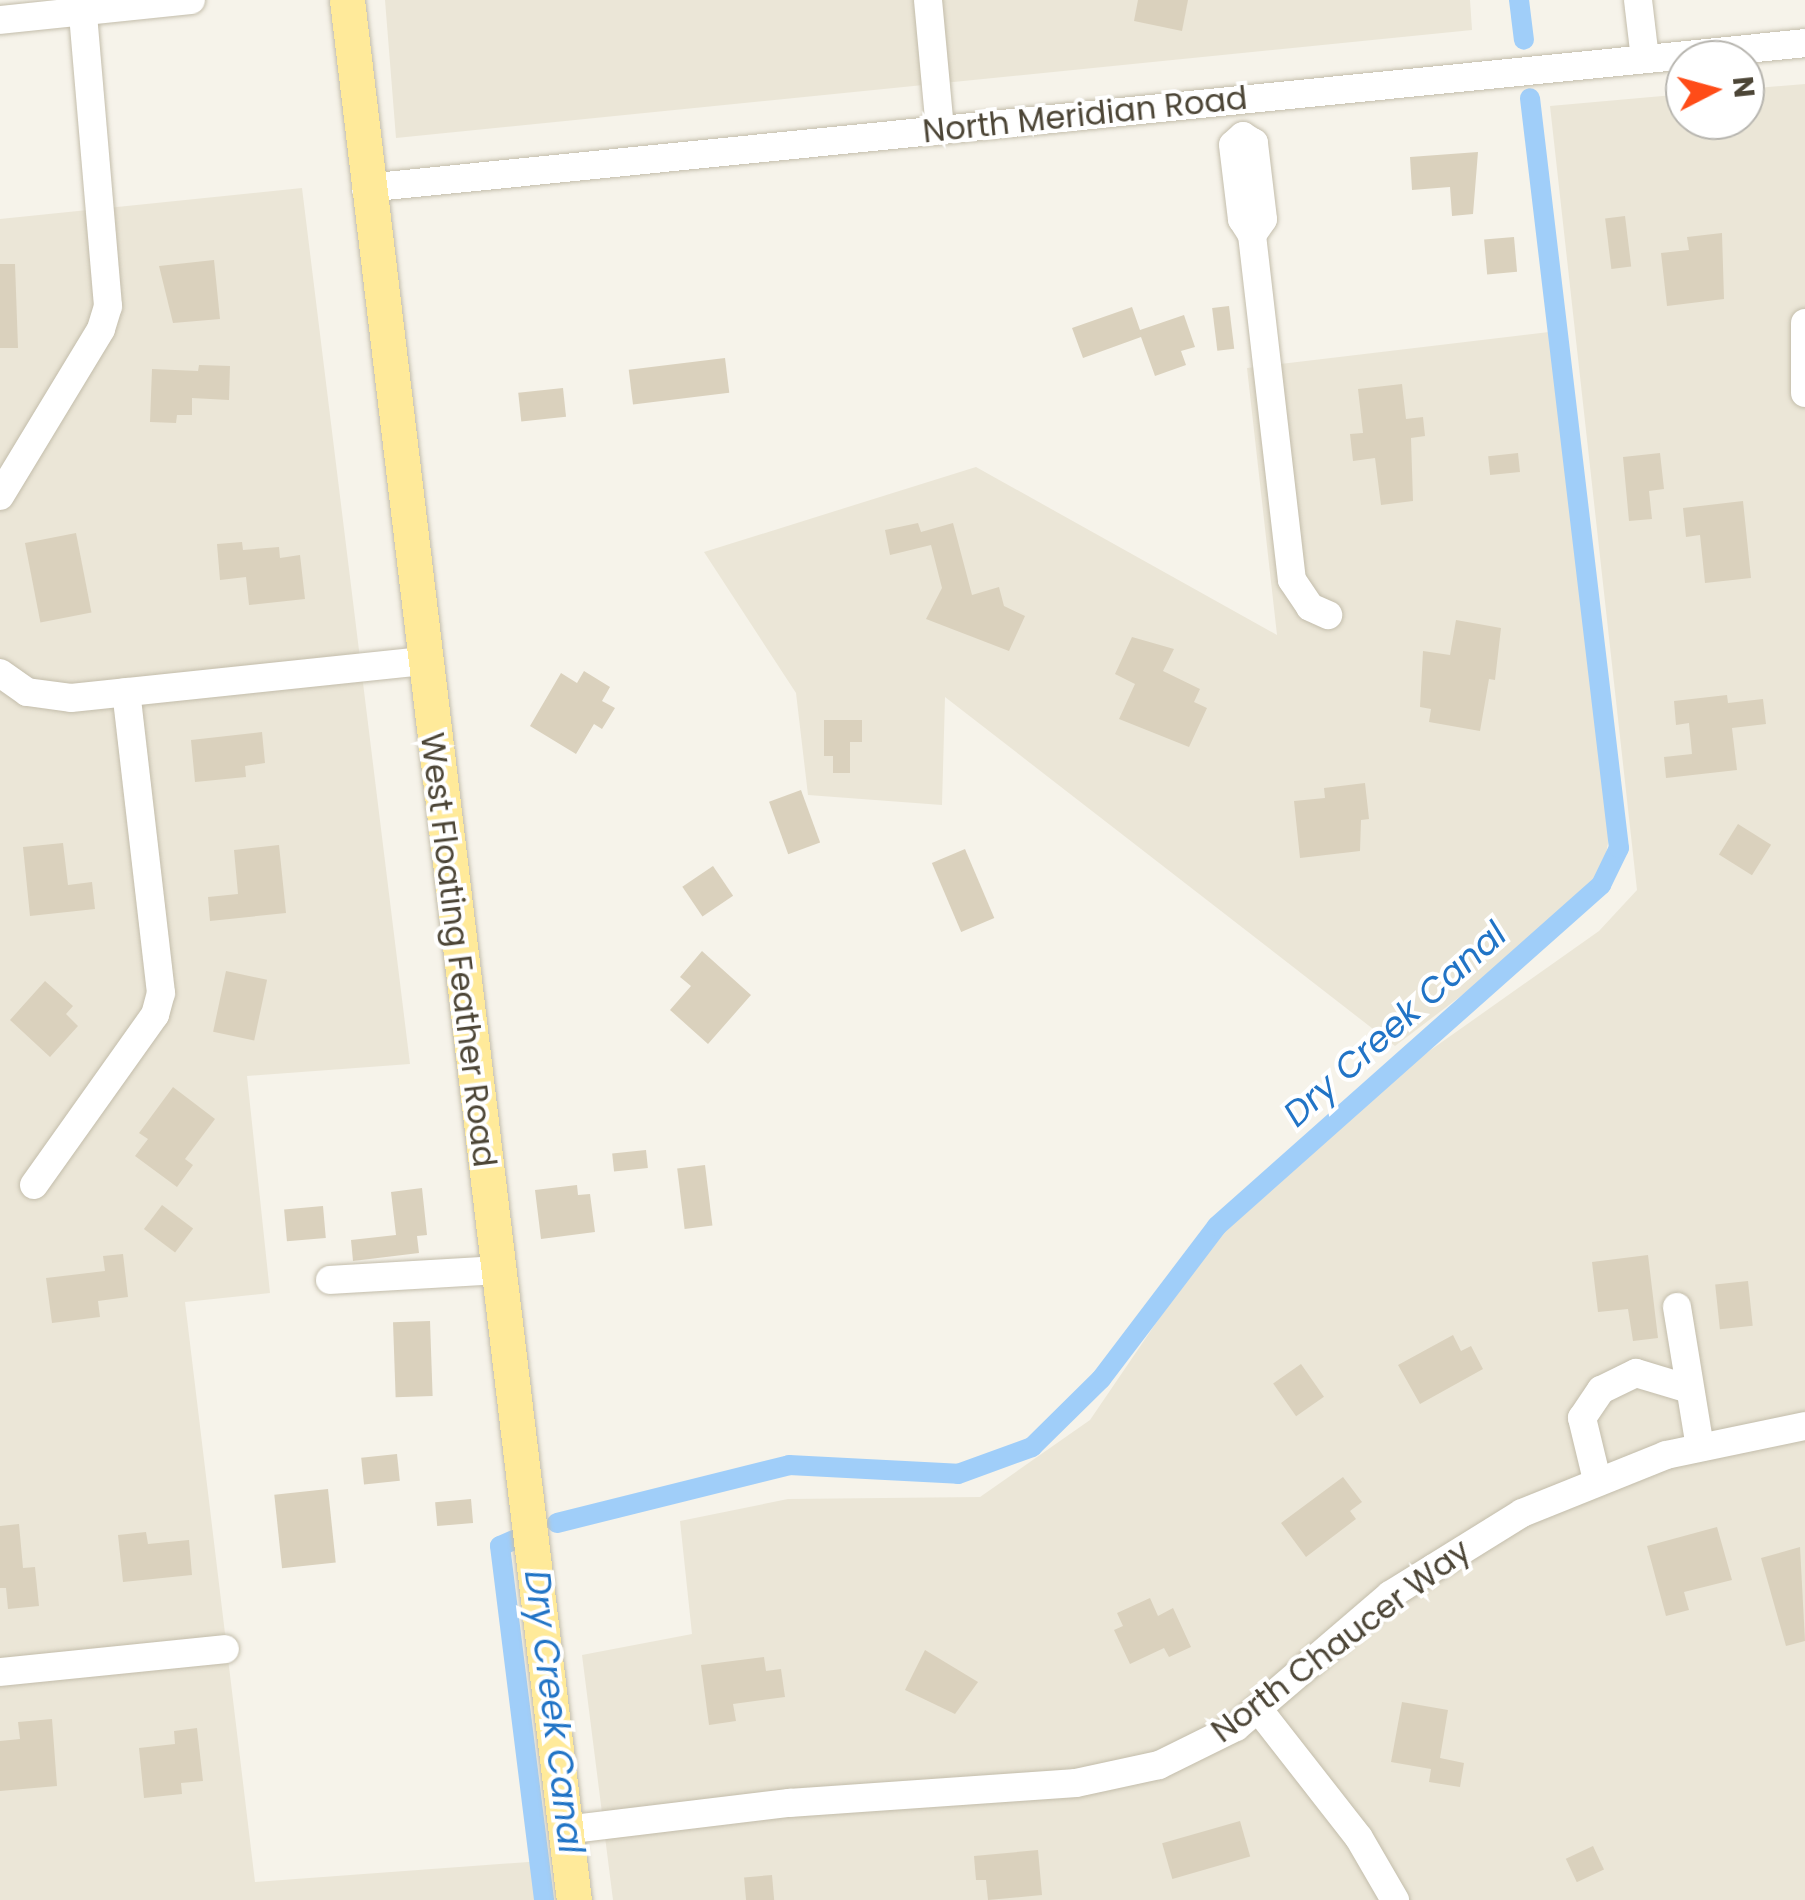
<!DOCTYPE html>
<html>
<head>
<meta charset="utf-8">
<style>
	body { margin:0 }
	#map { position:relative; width:1805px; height:1900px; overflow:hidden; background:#f6f3ea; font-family:Poppins,sans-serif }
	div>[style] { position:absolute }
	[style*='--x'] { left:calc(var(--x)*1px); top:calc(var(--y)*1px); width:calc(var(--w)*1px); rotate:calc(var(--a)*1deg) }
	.residential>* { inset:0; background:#ebe6d7 }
	.canal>* { height:20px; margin:-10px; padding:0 10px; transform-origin:10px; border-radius:10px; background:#a0cef9 }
	.building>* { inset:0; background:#dad1bd; transform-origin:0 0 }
	.roads { filter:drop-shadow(0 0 2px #c3bdab) drop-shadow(0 0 2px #c3bdab) }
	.minor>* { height:28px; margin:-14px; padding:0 14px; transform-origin:14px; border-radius:14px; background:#fff }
	.major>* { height:35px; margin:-17.5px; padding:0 17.5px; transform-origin:17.5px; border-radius:17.5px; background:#ffea9a }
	span { translate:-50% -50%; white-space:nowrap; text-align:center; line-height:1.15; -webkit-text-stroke:8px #fff; paint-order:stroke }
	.street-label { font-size:32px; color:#4c4536 }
	.water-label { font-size:35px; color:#2174c6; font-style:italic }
	.north { position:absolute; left:1665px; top:40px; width:100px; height:100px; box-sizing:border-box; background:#fff; border:2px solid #b7b5af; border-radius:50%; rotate:84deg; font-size:28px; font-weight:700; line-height:40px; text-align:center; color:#4c4536 }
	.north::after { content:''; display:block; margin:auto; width:35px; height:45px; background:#ff4c18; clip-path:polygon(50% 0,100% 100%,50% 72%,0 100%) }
</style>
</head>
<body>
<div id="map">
	<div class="residential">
		<i style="clip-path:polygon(385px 0,1470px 0,1472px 30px,396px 138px)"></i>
		<i style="clip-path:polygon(1805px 84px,1805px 1900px,613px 1900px,582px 1655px,692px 1634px,680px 1521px,788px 1499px,980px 1497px,1090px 1420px,1218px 1232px,1415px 1061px,1599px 931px,1637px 890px,1550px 106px,1685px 94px,1685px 120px,1745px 120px,1745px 89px)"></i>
		<i style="clip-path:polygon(302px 188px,410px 1064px,247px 1076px,270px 1293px,185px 1302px,255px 1882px,542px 1861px,547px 1900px,0 1900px,0 219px)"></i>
		<i style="clip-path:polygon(1549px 332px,1613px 817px,1599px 891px,1395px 1046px,945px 697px,942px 805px,808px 795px,796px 693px,704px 552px,976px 467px,1277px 635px,1247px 368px)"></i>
	</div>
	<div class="canal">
		<i style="--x:1519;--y:0;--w:40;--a:82.9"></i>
		<i style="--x:557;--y:1523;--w:239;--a:-14"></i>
		<i style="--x:789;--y:1465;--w:169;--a:3"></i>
		<i style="--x:958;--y:1474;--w:79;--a:-20"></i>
		<i style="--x:1032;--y:1447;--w:97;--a:-44.6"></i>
		<i style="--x:1101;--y:1379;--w:192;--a:-52.8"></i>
		<i style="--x:1217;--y:1226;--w:514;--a:-41.61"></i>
		<i style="--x:1601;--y:885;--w:41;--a:-64.1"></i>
		<i style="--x:1619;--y:848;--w:755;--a:-96.77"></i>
		<i style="--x:514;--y:1540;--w:15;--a:157"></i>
		<i style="--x:500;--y:1546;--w:357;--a:82.9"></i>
	</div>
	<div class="building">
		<i style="clip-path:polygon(1138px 0,1188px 0,1182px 31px,1134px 21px)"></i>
		<i style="clip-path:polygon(1478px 152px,1473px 214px,1452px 216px,1450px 187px,1412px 190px,1410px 157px)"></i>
		<i style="left:1625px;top:216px;width:51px;height:20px;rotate:83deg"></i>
		<i style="clip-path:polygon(1722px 233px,1724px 299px,1667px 306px,1661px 253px,1689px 250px,1687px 237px)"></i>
		<i style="left:1514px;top:237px;width:35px;height:30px;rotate:85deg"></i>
		<i style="clip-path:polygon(214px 260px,220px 319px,173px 323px,159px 266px)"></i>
		<i style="clip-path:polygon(0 264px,15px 264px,18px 348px,0 348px)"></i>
		<i style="left:1229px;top:306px;width:43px;height:17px;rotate:83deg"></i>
		<i style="clip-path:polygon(1132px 307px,1140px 330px,1184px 315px,1195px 347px,1181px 351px,1186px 365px,1155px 376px,1141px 337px,1083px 358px,1072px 328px)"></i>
		<i style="left:725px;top:358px;width:35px;height:97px;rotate:83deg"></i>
		<i style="clip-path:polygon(199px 365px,230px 366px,229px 400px,192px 398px,192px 415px,177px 415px,176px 423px,150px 422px,152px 369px,198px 371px)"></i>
		<i style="clip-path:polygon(1402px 384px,1406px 419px,1423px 417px,1425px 436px,1411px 438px,1413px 501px,1381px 505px,1375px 458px,1353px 461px,1350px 434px,1363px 433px,1358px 389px)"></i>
		<i style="left:563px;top:388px;width:29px;height:45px;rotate:84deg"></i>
		<i style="left:1518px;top:453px;width:19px;height:30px;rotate:84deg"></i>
		<i style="clip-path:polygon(1660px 453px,1664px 489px,1649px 491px,1652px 519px,1629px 521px,1623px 457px)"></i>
		<i style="clip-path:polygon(1743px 501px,1751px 578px,1705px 583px,1700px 535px,1686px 537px,1683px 508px)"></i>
		<i style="clip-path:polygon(918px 523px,921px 532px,953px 523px,972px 595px,999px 587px,1004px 606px,1025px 616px,1009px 651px,926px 619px,942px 588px,931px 545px,890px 555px,885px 530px)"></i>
		<i style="left:76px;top:533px;width:81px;height:52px;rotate:79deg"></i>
		<i style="clip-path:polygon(242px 542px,243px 550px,279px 547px,280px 558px,300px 555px,305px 599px,249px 605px,246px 577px,220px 580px,217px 544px)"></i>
		<i style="clip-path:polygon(1456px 620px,1501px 628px,1495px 680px,1489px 679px,1480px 731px,1429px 722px,1431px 709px,1420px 707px,1423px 651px,1450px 655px)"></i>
		<i style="clip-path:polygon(1132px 637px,1174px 649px,1163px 671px,1200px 689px,1194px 702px,1207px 708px,1189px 747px,1119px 719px,1135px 684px,1115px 674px)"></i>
		<i style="clip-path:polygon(584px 671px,610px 687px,602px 701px,615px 708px,602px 729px,594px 724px,576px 754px,530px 726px,561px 673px,577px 683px)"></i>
		<i style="clip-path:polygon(1727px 695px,1728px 703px,1763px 699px,1766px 724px,1732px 728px,1737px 770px,1666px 778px,1664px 757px,1692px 754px,1689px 723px,1676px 725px,1674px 701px)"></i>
		<i style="clip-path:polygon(824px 720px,862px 720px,862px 742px,850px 742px,850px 773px,833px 773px,833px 756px,824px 756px)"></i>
		<i style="clip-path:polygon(262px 732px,265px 763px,245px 766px,246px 777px,195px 782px,191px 740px)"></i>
		<i style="clip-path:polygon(1365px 783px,1369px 819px,1361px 820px,1360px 851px,1300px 858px,1294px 801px,1325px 798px,1324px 788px)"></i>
		<i style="left:801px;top:790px;width:56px;height:34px;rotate:70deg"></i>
		<i style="left:1738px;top:824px;width:39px;height:36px;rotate:32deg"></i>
		<i style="clip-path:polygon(63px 843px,68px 885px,92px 882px,95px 909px,30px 916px,23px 847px)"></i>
		<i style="clip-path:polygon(279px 845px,286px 913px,210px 921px,208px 897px,238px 894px,234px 850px)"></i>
		<i style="left:965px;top:849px;width:75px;height:36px;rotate:67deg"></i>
		<i style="left:713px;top:866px;width:36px;height:37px;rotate:56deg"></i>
		<i style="clip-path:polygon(702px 951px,751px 995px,708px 1044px,670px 1010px,691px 986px,680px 977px)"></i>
		<i style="left:226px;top:971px;width:42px;height:62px;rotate:12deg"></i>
		<i style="clip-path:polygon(45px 981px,73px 1006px,66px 1014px,78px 1026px,50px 1057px,10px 1020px)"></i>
		<i style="clip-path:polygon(173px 1087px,215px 1119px,185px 1159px,193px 1165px,177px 1187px,135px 1156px,148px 1139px,139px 1133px)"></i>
		<i style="left:646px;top:1150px;width:18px;height:34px;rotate:84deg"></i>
		<i style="left:705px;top:1165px;width:61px;height:28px;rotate:83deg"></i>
		<i style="clip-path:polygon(577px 1185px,578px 1195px,590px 1194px,595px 1232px,541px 1239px,535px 1190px)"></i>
		<i style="clip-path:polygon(422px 1188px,427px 1235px,417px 1236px,419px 1253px,353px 1261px,351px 1240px,396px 1235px,391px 1192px)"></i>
		<i style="left:162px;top:1205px;width:39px;height:30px;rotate:37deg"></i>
		<i style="left:323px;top:1206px;width:32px;height:39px;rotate:85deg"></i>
		<i style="clip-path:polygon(123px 1254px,128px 1297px,98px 1301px,100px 1317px,52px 1323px,46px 1278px,105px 1271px,103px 1256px)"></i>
		<i style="clip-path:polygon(1648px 1255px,1658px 1338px,1633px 1341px,1628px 1309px,1598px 1312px,1592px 1262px)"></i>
		<i style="left:1748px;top:1281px;width:45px;height:33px;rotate:84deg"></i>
		<i style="left:430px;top:1321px;width:75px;height:37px;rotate:88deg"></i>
		<i style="clip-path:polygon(1453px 1335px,1461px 1351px,1471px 1346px,1483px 1369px,1420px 1404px,1398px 1365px)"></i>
		<i style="left:1301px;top:1364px;width:40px;height:34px;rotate:55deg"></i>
		<i style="left:397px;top:1454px;width:27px;height:36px;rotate:84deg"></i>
		<i style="clip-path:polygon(1343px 1477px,1362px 1502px,1350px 1511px,1356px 1519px,1306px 1557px,1281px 1523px)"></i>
		<i style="left:328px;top:1489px;width:74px;height:54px;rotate:84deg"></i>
		<i style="left:471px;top:1499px;width:24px;height:36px;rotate:85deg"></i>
		<i style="clip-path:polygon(19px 1524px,23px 1568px,35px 1567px,39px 1606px,8px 1609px,6px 1588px,0 1588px,0 1526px)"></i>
		<i style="clip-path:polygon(1717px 1527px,1732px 1580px,1684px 1592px,1689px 1610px,1666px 1616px,1647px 1546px)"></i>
		<i style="clip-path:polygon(146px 1532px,148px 1544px,189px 1540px,192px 1575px,123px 1582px,118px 1535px)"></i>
		<i style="clip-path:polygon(1800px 1547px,1805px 1641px,1786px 1646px,1761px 1558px)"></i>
		<i style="clip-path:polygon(1150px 1598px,1158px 1616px,1173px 1608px,1191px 1647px,1169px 1657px,1164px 1648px,1130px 1664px,1114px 1630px,1123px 1626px,1117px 1613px)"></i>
		<i style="clip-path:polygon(925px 1650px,978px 1682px,955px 1714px,905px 1690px)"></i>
		<i style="clip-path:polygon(764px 1657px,766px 1671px,781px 1669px,785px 1697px,733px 1704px,736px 1721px,709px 1725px,701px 1665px)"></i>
		<i style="clip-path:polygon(1402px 1702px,1448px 1710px,1440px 1758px,1464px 1763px,1460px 1787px,1429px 1782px,1431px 1769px,1391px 1762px)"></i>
		<i style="clip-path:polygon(52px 1719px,57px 1786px,0 1791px,0 1741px,20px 1739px,18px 1722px)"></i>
		<i style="clip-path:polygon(197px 1728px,203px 1781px,181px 1783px,182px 1794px,144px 1798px,139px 1748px,175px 1744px,174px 1731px)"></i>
		<i style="left:1240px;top:1821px;width:37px;height:81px;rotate:74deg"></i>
		<i style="left:1593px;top:1846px;width:26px;height:30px;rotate:65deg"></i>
		<i style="clip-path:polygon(1038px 1850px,1042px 1895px,988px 1900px,986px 1880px,976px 1880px,974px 1856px)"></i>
		<i style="left:772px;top:1875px;width:25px;height:28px;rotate:85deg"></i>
	</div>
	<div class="roads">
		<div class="minor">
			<i style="--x:928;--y:0;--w:131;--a:84.7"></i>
			<i style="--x:1638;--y:0;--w:59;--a:83.2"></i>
			<i style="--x:0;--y:20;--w:192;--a:-6"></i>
			<i style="--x:366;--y:188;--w:1446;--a:-5.75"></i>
			<i style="--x:1252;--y:235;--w:19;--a:-55"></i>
			<i style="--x:1263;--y:219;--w:77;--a:-96.8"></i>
			<i style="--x:1254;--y:143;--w:13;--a:-148"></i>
			<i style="--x:1243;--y:136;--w:13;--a:138"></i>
			<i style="--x:1233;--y:145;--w:75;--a:83.1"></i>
			<i style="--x:1242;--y:219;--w:19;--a:58"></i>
			<i style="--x:1252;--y:235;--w:347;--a:83.4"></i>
			<i style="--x:1292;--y:580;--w:32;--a:56"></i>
			<i style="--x:1310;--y:607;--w:20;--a:24"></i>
			<i style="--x:1805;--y:323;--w:70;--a:90"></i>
			<i style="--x:0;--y:496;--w:195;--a:-58.8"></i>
			<i style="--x:101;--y:329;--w:24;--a:-73"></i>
			<i style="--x:108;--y:306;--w:307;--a:-94.9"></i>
			<i style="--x:0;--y:673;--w:33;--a:35"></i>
			<i style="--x:27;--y:692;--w:44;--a:7.8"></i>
			<i style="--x:71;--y:698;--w:354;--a:-6"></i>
			<i style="--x:34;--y:1185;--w:209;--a:-54.6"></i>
			<i style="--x:155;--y:1015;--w:23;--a:-75"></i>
			<i style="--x:161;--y:993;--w:303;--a:-96.6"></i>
			<i style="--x:330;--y:1280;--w:168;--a:-3.4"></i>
			<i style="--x:1677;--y:1307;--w:142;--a:80.7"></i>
			<i style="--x:1597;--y:1480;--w:64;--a:-103.6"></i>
			<i style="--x:1582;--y:1418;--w:34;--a:-56"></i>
			<i style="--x:1601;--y:1390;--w:39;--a:-26"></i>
			<i style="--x:1636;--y:1373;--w:55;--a:16.8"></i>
			<i style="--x:0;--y:1672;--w:226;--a:-5.8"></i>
			<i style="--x:1259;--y:1710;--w:162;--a:52"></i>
			<i style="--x:1359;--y:1838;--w:72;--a:59.9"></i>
			<i style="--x:565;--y:1830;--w:226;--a:-6.9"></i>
			<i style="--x:789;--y:1803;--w:288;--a:-4"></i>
			<i style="--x:1076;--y:1783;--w:85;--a:-12.2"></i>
			<i style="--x:1159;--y:1765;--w:86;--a:-26.3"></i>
			<i style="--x:1236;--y:1727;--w:203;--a:-40.6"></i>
			<i style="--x:1390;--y:1595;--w:155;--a:-31.8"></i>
			<i style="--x:1522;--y:1513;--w:155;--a:-21.9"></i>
			<i style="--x:1666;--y:1455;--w:142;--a:-11.8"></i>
		</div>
		<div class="major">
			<i style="--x:347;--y:0;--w:1914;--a:83.19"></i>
		</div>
	</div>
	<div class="street-label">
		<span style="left:1085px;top:115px;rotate:-6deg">North Meridian Road</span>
		<span style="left:458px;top:950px;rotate:83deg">West Floating Feather Road</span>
		<span style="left:1341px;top:1641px;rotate:-37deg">North Chaucer Way</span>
	</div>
	<div class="water-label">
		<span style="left:1395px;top:1024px;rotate:-42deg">Dry Creek Canal</span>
		<span style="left:554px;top:1712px;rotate:83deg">Dry Creek Canal</span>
	</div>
	<div class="north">N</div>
</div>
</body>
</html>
